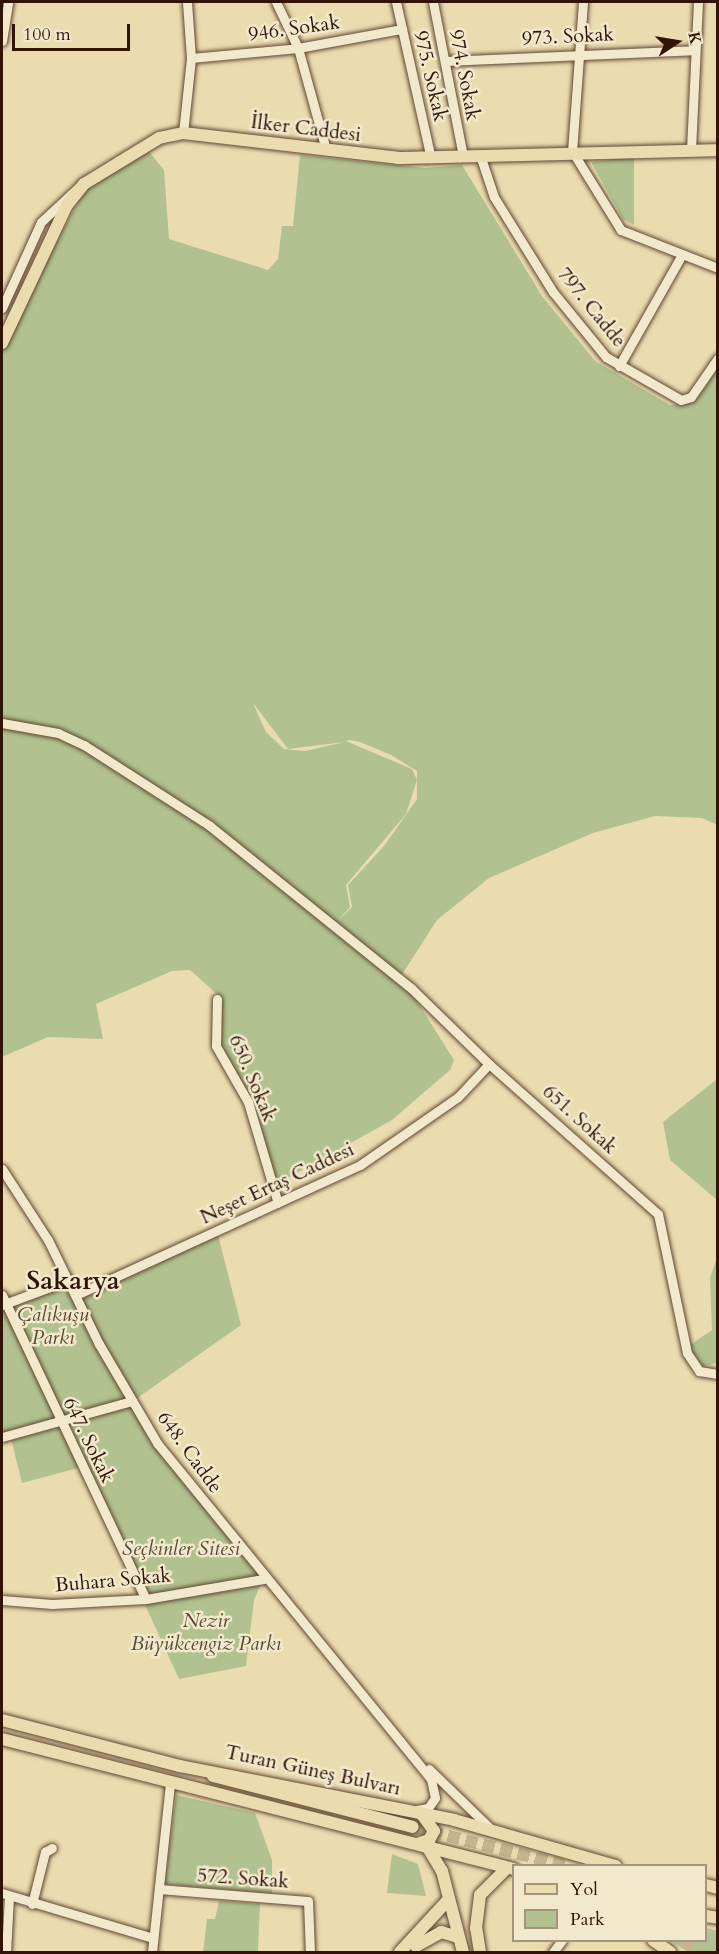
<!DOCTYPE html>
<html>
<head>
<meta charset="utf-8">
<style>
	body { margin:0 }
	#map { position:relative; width:719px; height:1954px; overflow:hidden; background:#ebdcb0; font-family:Cardo,serif }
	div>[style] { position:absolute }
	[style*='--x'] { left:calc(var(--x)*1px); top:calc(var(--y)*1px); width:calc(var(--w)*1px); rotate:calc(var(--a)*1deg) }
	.green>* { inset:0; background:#b1c290 }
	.major-tunnel>* { height:12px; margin-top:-6px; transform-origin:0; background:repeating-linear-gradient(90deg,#c6b48e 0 12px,transparent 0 18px) }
	.roads { filter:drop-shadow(0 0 2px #604632) drop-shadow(0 0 2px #604632) }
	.minor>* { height:9px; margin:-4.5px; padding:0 4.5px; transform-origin:4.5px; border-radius:4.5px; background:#f2e8cc }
	.major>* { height:12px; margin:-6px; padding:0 6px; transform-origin:6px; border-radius:6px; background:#ebdcb0 }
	span { translate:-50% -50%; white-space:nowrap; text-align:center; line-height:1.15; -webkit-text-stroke:5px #f2e8cc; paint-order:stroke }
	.street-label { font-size:20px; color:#311408 }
	.park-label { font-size:20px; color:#574831; font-style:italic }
	.district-label { font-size:26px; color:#311408; font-weight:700 }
	.frame { position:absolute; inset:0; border:3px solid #311408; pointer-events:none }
	.legend { position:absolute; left:512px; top:1864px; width:195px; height:78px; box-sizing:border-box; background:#f2e8cc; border:2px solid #a5937e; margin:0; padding:8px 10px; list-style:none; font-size:18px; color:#311408 }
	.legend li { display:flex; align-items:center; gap:12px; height:30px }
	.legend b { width:30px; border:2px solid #a5937e }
	.north { position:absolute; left:647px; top:12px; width:60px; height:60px; -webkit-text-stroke:4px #f2e8cc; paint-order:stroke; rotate:78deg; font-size:16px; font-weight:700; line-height:24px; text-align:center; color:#311408 }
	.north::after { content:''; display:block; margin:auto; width:21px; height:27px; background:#311408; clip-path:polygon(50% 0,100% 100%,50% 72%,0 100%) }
	.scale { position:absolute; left:12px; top:24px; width:118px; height:27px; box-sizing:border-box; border:3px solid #311408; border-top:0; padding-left:8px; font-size:18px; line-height:21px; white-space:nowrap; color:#311408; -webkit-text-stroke:4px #f2e8cc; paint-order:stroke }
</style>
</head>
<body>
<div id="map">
	<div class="green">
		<i style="clip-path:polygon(evenodd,146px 148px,164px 170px,169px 239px,268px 270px,278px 259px,282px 226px,293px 226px,300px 155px,425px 168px,462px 165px,542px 296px,595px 361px,670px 405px,684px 404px,717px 365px,717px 825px,702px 818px,655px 816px,593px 833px,489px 878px,437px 920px,401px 976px,454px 1060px,450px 1070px,392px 1120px,277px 1184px,248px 1097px,221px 1050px,217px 994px,190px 970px,172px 971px,96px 1004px,103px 1039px,48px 1037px,2px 1057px,2px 348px,85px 188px,146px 148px,253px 703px,288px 749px,344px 742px,305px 751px,284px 749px,266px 732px,253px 703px,146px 148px,350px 740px,360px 742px,391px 755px,417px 771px,417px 799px,384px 846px,348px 885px,352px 907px,335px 924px,350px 907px,346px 885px,406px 814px,417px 780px,412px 769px,346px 741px,350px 740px)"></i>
		<i style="clip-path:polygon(634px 157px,634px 225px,623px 219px,591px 162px)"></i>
		<i style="clip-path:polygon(717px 1079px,717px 1078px,717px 1200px,670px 1160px,663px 1122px)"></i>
		<i style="clip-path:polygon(217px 1231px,241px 1325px,133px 1401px,157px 1443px,263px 1579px,254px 1600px,246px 1666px,179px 1679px,82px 1467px,22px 1483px,10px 1435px,2px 1437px,2px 1305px,69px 1280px,76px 1295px)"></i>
		<i style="clip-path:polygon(717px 1257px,717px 1363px,703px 1366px,687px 1347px,712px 1330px,710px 1278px)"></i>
		<i style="clip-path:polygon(176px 1795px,255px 1813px,272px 1860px,272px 1894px,165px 1884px)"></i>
		<i style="clip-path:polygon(392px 1854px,418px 1864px,426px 1896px,387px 1893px)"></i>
		<i style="clip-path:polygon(219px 1901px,260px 1904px,258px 1952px,203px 1952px,207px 1919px,215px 1919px)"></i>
		<i style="clip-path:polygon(706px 1928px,717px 1931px,717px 1952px,688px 1952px,671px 1941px,706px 1940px)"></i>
	</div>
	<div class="major-tunnel">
		<i style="--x:413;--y:1827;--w:159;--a:14.2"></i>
		<i style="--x:683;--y:1940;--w:19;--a:39"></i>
	</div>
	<div class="roads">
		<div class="minor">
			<i style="--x:276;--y:2;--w:51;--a:64.4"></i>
			<i style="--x:298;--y:48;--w:106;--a:74.6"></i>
			<i style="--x:396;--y:2;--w:160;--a:77.4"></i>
			<i style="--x:433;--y:2;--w:157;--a:79"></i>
			<i style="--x:583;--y:2;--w:149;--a:94.2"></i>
			<i style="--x:572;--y:151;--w:93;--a:58.2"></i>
			<i style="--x:621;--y:230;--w:104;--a:21.4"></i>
			<i style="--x:2;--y:41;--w:39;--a:-81"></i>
			<i style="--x:191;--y:58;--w:107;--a:-5.3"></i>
			<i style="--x:298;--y:48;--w:106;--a:-10.4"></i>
			<i style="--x:445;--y:61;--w:248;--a:-2.5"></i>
			<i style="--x:183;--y:133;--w:75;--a:-83.9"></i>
			<i style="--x:191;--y:58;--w:56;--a:-94.1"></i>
			<i style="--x:691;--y:150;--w:148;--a:-87.3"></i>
			<i style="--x:480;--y:155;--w:44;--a:71.6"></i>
			<i style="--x:494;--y:197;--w:112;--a:58.2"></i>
			<i style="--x:553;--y:292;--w:84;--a:50.8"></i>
			<i style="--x:606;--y:357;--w:86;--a:29.8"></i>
			<i style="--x:681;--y:400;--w:10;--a:-17"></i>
			<i style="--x:691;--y:397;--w:47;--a:-55.3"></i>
			<i style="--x:2;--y:308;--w:94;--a:-65.6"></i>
			<i style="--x:41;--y:222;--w:54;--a:-42.8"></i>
			<i style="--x:619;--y:366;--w:124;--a:-60.5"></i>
			<i style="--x:2;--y:723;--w:57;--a:10.1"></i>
			<i style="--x:58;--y:733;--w:29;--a:25"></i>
			<i style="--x:84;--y:745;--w:150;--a:32.7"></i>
			<i style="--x:210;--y:826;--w:258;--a:38.9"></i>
			<i style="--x:411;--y:988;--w:109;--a:44.3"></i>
			<i style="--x:217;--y:999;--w:47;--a:91.2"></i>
			<i style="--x:216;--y:1046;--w:64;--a:60.3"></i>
			<i style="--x:248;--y:1102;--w:105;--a:73.5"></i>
			<i style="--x:2;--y:1169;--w:85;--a:57.1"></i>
			<i style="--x:48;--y:1240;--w:116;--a:63.9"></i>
			<i style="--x:99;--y:1344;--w:115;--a:59.6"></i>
			<i style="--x:157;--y:1443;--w:434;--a:50.8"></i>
			<i style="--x:431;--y:1779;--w:19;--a:78"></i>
			<i style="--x:435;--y:1798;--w:12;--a:125"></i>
			<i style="--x:428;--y:1808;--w:11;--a:170"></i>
			<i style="--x:2;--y:1295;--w:336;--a:64.7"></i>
			<i style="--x:76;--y:1295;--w:312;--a:-24.6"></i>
			<i style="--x:360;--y:1165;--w:119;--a:-34.8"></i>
			<i style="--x:458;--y:1097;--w:45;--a:-46.8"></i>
			<i style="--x:489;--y:1064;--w:226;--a:41.6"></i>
			<i style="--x:658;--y:1214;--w:142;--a:78.2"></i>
			<i style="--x:687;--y:1353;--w:22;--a:56"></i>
			<i style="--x:699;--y:1371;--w:19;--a:9"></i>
			<i style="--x:2;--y:1305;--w:72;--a:-20.5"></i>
			<i style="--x:2;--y:1437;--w:135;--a:-15.5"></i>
			<i style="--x:2;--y:1600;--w:50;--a:4.6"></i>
			<i style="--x:52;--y:1604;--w:94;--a:-3"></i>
			<i style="--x:146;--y:1599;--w:119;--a:-9.7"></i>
			<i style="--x:429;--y:1769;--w:88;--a:44.1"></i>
			<i style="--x:159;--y:1889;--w:149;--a:4.6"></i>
			<i style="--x:308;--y:1901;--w:51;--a:87.8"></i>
			<i style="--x:2;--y:1893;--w:158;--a:16.6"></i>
			<i style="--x:32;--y:1904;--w:54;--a:-76"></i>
			<i style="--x:45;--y:1852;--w:8;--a:-30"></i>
			<i style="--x:6;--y:1952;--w:56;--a:-86.9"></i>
			<i style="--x:152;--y:1952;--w:170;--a:-83.9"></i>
			<i style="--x:553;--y:1952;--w:15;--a:-53"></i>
		</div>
		<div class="major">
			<i style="--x:2;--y:343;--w:153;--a:-64.8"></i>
			<i style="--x:67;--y:205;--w:27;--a:-51"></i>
			<i style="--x:84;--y:184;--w:88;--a:-31.5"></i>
			<i style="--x:159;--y:138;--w:25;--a:-12"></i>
			<i style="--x:183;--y:133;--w:216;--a:6.6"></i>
			<i style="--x:398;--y:158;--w:320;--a:-1.4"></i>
			<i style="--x:2;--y:1720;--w:184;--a:14.5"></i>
			<i style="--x:180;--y:1766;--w:279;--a:11.1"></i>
			<i style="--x:454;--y:1820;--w:168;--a:15.9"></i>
			<i style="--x:2;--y:1739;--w:528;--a:14.25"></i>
			<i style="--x:213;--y:1776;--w:206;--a:14.3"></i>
			<i style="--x:417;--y:1844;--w:13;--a:-18"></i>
			<i style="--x:429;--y:1840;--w:10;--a:-61"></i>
			<i style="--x:434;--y:1831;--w:22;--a:-126"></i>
			<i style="--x:428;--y:1848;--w:27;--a:59"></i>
			<i style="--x:442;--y:1871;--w:84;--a:75.5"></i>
			<i style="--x:706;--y:1885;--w:12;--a:14"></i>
			<i style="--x:706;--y:1916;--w:12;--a:9"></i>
			<i style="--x:653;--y:1940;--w:21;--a:35"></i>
			<i style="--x:416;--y:1946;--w:29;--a:-29"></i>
			<i style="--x:441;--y:1932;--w:15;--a:16"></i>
			<i style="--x:400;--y:1952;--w:71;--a:-47.3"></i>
			<i style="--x:480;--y:1952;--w:24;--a:-99"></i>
			<i style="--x:476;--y:1928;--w:33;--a:-83"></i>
			<i style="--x:480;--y:1895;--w:38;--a:-45"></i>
		</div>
	</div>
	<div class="street-label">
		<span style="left:294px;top:28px;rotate:-8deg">946. Sokak</span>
		<span style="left:568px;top:36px;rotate:-3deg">973. Sokak</span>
		<span style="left:465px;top:75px;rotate:79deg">974. Sokak</span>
		<span style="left:431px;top:76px;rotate:77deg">975. Sokak</span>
		<span style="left:306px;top:128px;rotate:7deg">İlker Caddesi</span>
		<span style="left:592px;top:307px;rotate:51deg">797. Cadde</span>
		<span style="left:253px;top:1078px;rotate:67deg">650. Sokak</span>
		<span style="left:580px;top:1119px;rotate:42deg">651. Sokak</span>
		<span style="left:277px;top:1183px;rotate:-25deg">Neşet Ertaş Caddesi</span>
		<span style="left:89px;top:1440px;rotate:64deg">647. Sokak</span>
		<span style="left:190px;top:1452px;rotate:54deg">648. Cadde</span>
		<span style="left:113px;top:1580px;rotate:-5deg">Buhara Sokak</span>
		<span style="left:313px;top:1770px;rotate:12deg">Turan Güneş Bulvarı</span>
		<span style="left:243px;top:1878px;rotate:4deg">572. Sokak</span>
	</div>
	<div class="park-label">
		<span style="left:53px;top:1326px">Çalıkuşu<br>Parkı</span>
		<span style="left:181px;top:1548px">Seçkinler Sitesi</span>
		<span style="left:206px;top:1632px">Nezir<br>Büyükcengiz Parkı</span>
	</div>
	<div class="district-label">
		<span style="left:73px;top:1281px">Sakarya</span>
	</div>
	<div class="frame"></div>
	<ul class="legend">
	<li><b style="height:8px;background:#ebdcb0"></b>Yol</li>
	<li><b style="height:16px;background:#b1c290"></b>Park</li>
	</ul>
	<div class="north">K</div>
	<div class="scale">100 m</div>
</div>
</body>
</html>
